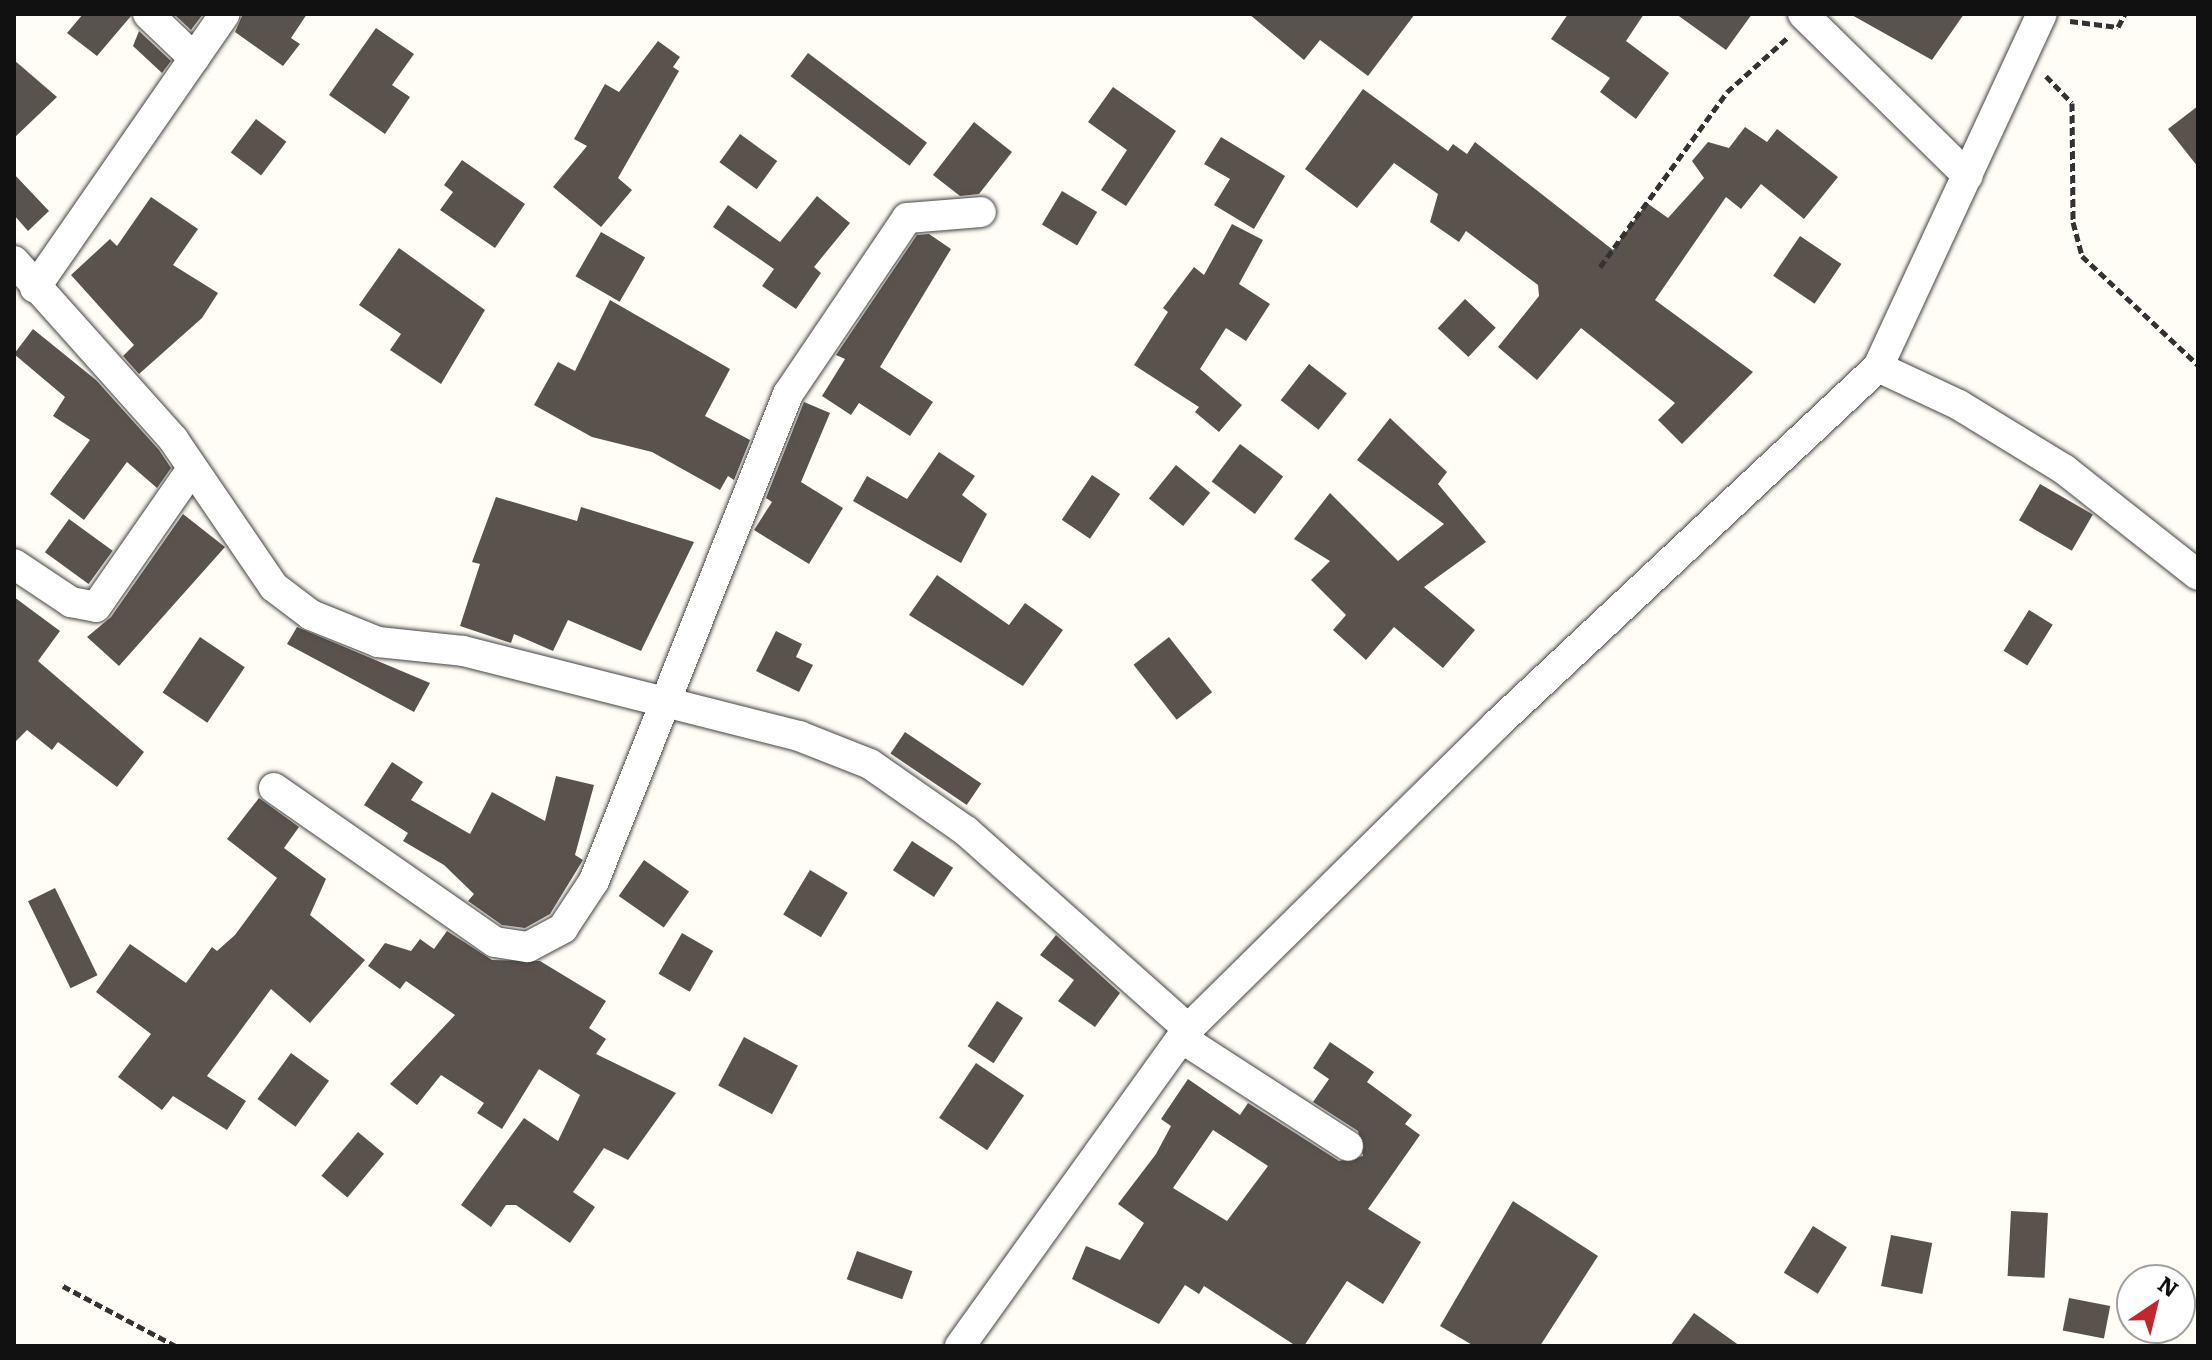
<!DOCTYPE html>
<html>
<head>
<meta charset="utf-8">
<style>
	body { margin:0 }
	#map { position:relative; width:2212px; height:1360px; overflow:hidden; background:#fffdf5; font-family:Literata,serif }
	div>[style] { position:absolute }
	[style*='--x'] { left:calc(var(--x)*1px); top:calc(var(--y)*1px); width:calc(var(--w)*1px); rotate:calc(var(--a)*1deg) }
	.building>* { inset:0; background:#5a524d; transform-origin:0 0 }
	.path>* { height:5px; margin-top:-2.5px; transform-origin:0; background:repeating-linear-gradient(90deg,#333 0 8px,transparent 0 12px) }
	.roads { filter:drop-shadow(0 0 2px #444) drop-shadow(0 0 2px #444) }
	.minor>* { height:30px; margin:-15px; padding:0 15px; transform-origin:15px; border-radius:15px; background:#fff }
	span { translate:-50% -50%; white-space:nowrap; text-align:center; line-height:1.15; -webkit-text-stroke:8px #fff; paint-order:stroke }
	.frame { position:absolute; inset:0; border:16px solid #111; pointer-events:none }
	.north { position:absolute; left:2116px; top:1264px; width:80px; height:80px; box-sizing:border-box; background:#fff; border:2px solid #a0a0a0; border-radius:50%; rotate:35deg; font-size:22px; font-weight:700; line-height:32px; text-align:center; color:#111 }
	.north::after { content:''; display:block; margin:auto; width:28px; height:36px; background:#c4262e; clip-path:polygon(50% 0,100% 100%,50% 72%,0 100%) }
</style>
</head>
<body>
<div id="map">
	<div class="building">
		<i style="clip-path:polygon(83px 14px,130px 14px,131px 16px,97px 56px,67px 33px)"></i>
		<i style="clip-path:polygon(174px 14px,203px 14px,191px 30px)"></i>
		<i style="clip-path:polygon(243px 14px,307px 14px,291px 38px,300px 44px,283px 66px,235px 32px)"></i>
		<i style="clip-path:polygon(1249px 14px,1415px 14px,1368px 76px,1320px 40px,1304px 60px)"></i>
		<i style="clip-path:polygon(1568px 14px,1644px 14px,1626px 41px,1669px 73px,1636px 119px,1600px 92px,1610px 78px,1551px 39px)"></i>
		<i style="clip-path:polygon(1676px 14px,1752px 14px,1726px 50px)"></i>
		<i style="clip-path:polygon(1850px 14px,1964px 14px,1932px 60px)"></i>
		<i style="clip-path:polygon(376px 28px,414px 54px,392px 85px,410px 97px,385px 134px,329px 95px)"></i>
		<i style="clip-path:polygon(139px 31px,171px 61px,162px 73px,133px 46px)"></i>
		<i style="clip-path:polygon(658px 41px,680px 57px,673px 67px,679px 71px,618px 178px,632px 190px,601px 227px,553px 187px,587px 146px,574px 139px,605px 84px,619px 92px)"></i>
		<i style="left:808px;top:53px;width:149px;height:29px;rotate:37deg"></i>
		<i style="clip-path:polygon(14px 60px,57px 97px,14px 138px)"></i>
		<i style="clip-path:polygon(1113px 87px,1176px 131px,1126px 206px,1101px 190px,1127px 150px,1088px 122px)"></i>
		<i style="clip-path:polygon(1363px 89px,1448px 151px,1453px 144px,1467px 154px,1475px 142px,1613px 250px,1647px 203px,1668px 218px,1704px 178px,1692px 161px,1708px 142px,1729px 148px,1745px 127px,1767px 142px,1777px 129px,1838px 177px,1804px 219px,1761px 184px,1741px 209px,1726px 197px,1655px 300px,1753px 372px,1682px 444px,1658px 420px,1675px 403px,1581px 328px,1537px 380px,1498px 347px,1539px 296px,1538px 285px,1466px 231px,1459px 242px,1430px 222px,1438px 194px,1394px 163px,1357px 208px,1305px 169px)"></i>
		<i style="clip-path:polygon(2198px 106px,2198px 167px,2168px 129px)"></i>
		<i style="left:256px;top:119px;width:38px;height:42px;rotate:37deg"></i>
		<i style="clip-path:polygon(974px 122px,1012px 152px,979px 194px,960px 196px,933px 175px)"></i>
		<i style="left:740px;top:134px;width:46px;height:35px;rotate:36deg"></i>
		<i style="clip-path:polygon(1221px 137px,1285px 176px,1254px 229px,1214px 205px,1230px 179px,1204px 164px)"></i>
		<i style="clip-path:polygon(462px 160px,525px 204px,495px 248px,440px 210px,453px 192px,444px 185px)"></i>
		<i style="clip-path:polygon(14px 174px,49px 211px,28px 231px,14px 215px)"></i>
		<i style="left:1062px;top:191px;width:41px;height:39px;rotate:31deg"></i>
		<i style="clip-path:polygon(817px 196px,850px 223px,814px 267px,821px 273px,796px 309px,762px 286px,774px 269px,713px 227px,728px 205px,780px 242px)"></i>
		<i style="clip-path:polygon(151px 197px,198px 229px,173px 265px,218px 293px,202px 318px,139px 374px,123px 356px,134px 345px,71px 275px,110px 239px,117px 246px)"></i>
		<i style="clip-path:polygon(1232px 224px,1263px 240px,1239px 284px,1270px 304px,1246px 341px,1226px 328px,1200px 369px,1242px 405px,1219px 432px,1195px 412px,1199px 407px,1134px 365px,1168px 312px,1163px 308px,1194px 267px,1204px 275px)"></i>
		<i style="left:601px;top:232px;width:51px;height:51px;rotate:30deg"></i>
		<i style="clip-path:polygon(929px 234px,951px 249px,880px 367px,933px 402px,910px 436px,859px 403px,851px 415px,822px 396px,845px 359px,836px 355px,917px 235px)"></i>
		<i style="left:1800px;top:236px;width:50px;height:48px;rotate:34deg"></i>
		<i style="clip-path:polygon(399px 248px,485px 310px,441px 384px,390px 350px,401px 334px,359px 305px)"></i>
		<i style="left:1465px;top:299px;width:42px;height:40px;rotate:43deg"></i>
		<i style="clip-path:polygon(610px 300px,730px 369px,705px 416px,750px 440px,734px 480px,728px 476px,720px 490px,652px 452px,592px 437px,534px 405px,558px 362px,575px 371px)"></i>
		<i style="clip-path:polygon(33px 329px,96px 380px,159px 450px,171px 468px,157px 488px,127px 462px,84px 520px,50px 494px,90px 440px,53px 416px,65px 397px,14px 354px)"></i>
		<i style="left:1309px;top:364px;width:48px;height:46px;rotate:38deg"></i>
		<i style="clip-path:polygon(804px 402px,830px 413px,801px 482px,843px 508px,809px 564px,754px 530px,772px 502px,766px 498px)"></i>
		<i style="clip-path:polygon(1390px 418px,1447px 472px,1438px 484px,1486px 542px,1424px 587px,1475px 630px,1443px 668px,1394px 627px,1366px 660px,1333px 630px,1346px 615px,1311px 580px,1330px 561px,1294px 539px,1330px 493px,1398px 561px,1444px 524px,1357px 460px)"></i>
		<i style="left:1240px;top:444px;width:54px;height:47px;rotate:37deg"></i>
		<i style="clip-path:polygon(939px 452px,975px 476px,962px 495px,987px 514px,961px 563px,853px 501px,867px 476px,907px 499px)"></i>
		<i style="left:1176px;top:465px;width:44px;height:43px;rotate:39deg"></i>
		<i style="left:1092px;top:475px;width:34px;height:54px;rotate:34deg"></i>
		<i style="left:2040px;top:484px;width:61px;height:42px;rotate:30deg"></i>
		<i style="clip-path:polygon(496px 497px,577px 521px,581px 507px,694px 542px,641px 651px,568px 620px,553px 651px,514px 634px,511px 643px,460px 626px,480px 564px,472px 562px)"></i>
		<i style="clip-path:polygon(183px 514px,225px 547px,119px 666px,87px 637px,111px 617px)"></i>
		<i style="left:69px;top:519px;width:54px;height:41px;rotate:36deg"></i>
		<i style="clip-path:polygon(937px 575px,1009px 625px,1025px 603px,1063px 630px,1023px 686px,909px 615px)"></i>
		<i style="clip-path:polygon(14px 597px,60px 631px,38px 661px,144px 752px,117px 787px,58px 742px,52px 750px,27px 730px,14px 743px)"></i>
		<i style="left:2029px;top:610px;width:28px;height:48px;rotate:32deg"></i>
		<i style="clip-path:polygon(297px 627px,430px 683px,414px 712px,287px 644px)"></i>
		<i style="clip-path:polygon(776px 631px,802px 644px,796px 657px,813px 665px,799px 692px,756px 671px)"></i>
		<i style="left:200px;top:637px;width:54px;height:67px;rotate:34deg"></i>
		<i style="left:1169px;top:637px;width:70px;height:45px;rotate:52deg"></i>
		<i style="left:905px;top:732px;width:92px;height:26px;rotate:34deg"></i>
		<i style="clip-path:polygon(392px 762px,423px 782px,411px 800px,470px 834px,492px 792px,545px 821px,556px 776px,594px 785px,575px 855px,583px 860px,550px 914px,525px 928px,502px 925px,468px 901px,474px 894px,444px 865px,403px 841px,408px 833px,364px 805px)"></i>
		<i style="clip-path:polygon(259px 798px,299px 827px,284px 848px,326px 879px,310px 915px,365px 960px,310px 1023px,271px 989px,207px 1076px,246px 1101px,227px 1130px,173px 1096px,162px 1110px,118px 1077px,151px 1034px,96px 992px,130px 944px,186px 983px,212px 947px,217px 951px,235px 935px,277px 878px,227px 839px)"></i>
		<i style="left:912px;top:841px;width:49px;height:35px;rotate:33deg"></i>
		<i style="left:644px;top:860px;width:55px;height:44px;rotate:35deg"></i>
		<i style="left:810px;top:870px;width:44px;height:52px;rotate:31deg"></i>
		<i style="left:55px;top:888px;width:97px;height:30px;rotate:64deg"></i>
		<i style="clip-path:polygon(447px 931px,492px 960px,540px 961px,606px 1001px,589px 1028px,606px 1039px,596px 1054px,676px 1093px,628px 1160px,604px 1148px,573px 1192px,595px 1207px,570px 1243px,516px 1205px,506px 1205px,491px 1227px,461px 1205px,524px 1118px,558px 1141px,580px 1095px,539px 1069px,502px 1129px,477px 1113px,484px 1103px,441px 1075px,417px 1105px,390px 1084px,455px 1015px,406px 981px,400px 989px,368px 966px,385px 943px,411px 951px,420px 939px,434px 949px)"></i>
		<i style="left:682px;top:933px;width:36px;height:47px;rotate:30deg"></i>
		<i style="clip-path:polygon(1056px 935px,1120px 993px,1095px 1027px,1058px 1001px,1074px 980px,1040px 955px)"></i>
		<i style="left:997px;top:1001px;width:31px;height:54px;rotate:33deg"></i>
		<i style="left:744px;top:1037px;width:61px;height:55px;rotate:28deg"></i>
		<i style="clip-path:polygon(evenodd,1330px 1042px,1374px 1072px,1367px 1082px,1412px 1115px,1405px 1124px,1420px 1135px,1368px 1209px,1421px 1242px,1383px 1304px,1347px 1281px,1304px 1346px,1296px 1346px,1204px 1286px,1199px 1294px,1185px 1285px,1159px 1324px,1072px 1279px,1086px 1246px,1120px 1260px,1144px 1223px,1118px 1204px,1156px 1154px,1171px 1126px,1161px 1119px,1188px 1079px,1240px 1115px,1248px 1103px,1339px 1161px,1363px 1156px,1358px 1131px,1313px 1102px,1329px 1079px,1313px 1068px,1330px 1042px,1213px 1130px,1268px 1166px,1227px 1221px,1173px 1188px,1213px 1130px)"></i>
		<i style="left:291px;top:1053px;width:47px;height:57px;rotate:36deg"></i>
		<i style="left:976px;top:1063px;width:58px;height:66px;rotate:34deg"></i>
		<i style="left:358px;top:1132px;width:34px;height:57px;rotate:40deg"></i>
		<i style="clip-path:polygon(1513px 1201px,1598px 1256px,1540px 1346px,1474px 1346px,1440px 1326px)"></i>
		<i style="left:2011px;top:1211px;width:37px;height:65px;rotate:3deg"></i>
		<i style="left:1813px;top:1226px;width:40px;height:55px;rotate:32deg"></i>
		<i style="left:1891px;top:1235px;width:42px;height:52px;rotate:11deg"></i>
		<i style="left:857px;top:1251px;width:59px;height:30px;rotate:20deg"></i>
		<i style="left:2069px;top:1298px;width:42px;height:33px;rotate:11deg"></i>
		<i style="clip-path:polygon(1694px 1313px,1740px 1346px,1670px 1346px)"></i>
	</div>
	<div class="path">
		<i style="--x:2070;--y:21;--w:48;--a:7.1"></i>
		<i style="--x:2118;--y:27;--w:15;--a:-62"></i>
		<i style="--x:2046;--y:76;--w:37;--a:46"></i>
		<i style="--x:2072;--y:103;--w:119;--a:89.5"></i>
		<i style="--x:2073;--y:222;--w:35;--a:75"></i>
		<i style="--x:2082;--y:256;--w:159;--a:43.2"></i>
		<i style="--x:1600;--y:267;--w:216;--a:-54"></i>
		<i style="--x:1727;--y:92;--w:81;--a:-42"></i>
		<i style="--x:63;--y:1286;--w:128;--a:28"></i>
	</div>
	<div class="roads">
		<div class="minor">
			<i style="--x:148;--y:14;--w:64;--a:43.7"></i>
			<i style="--x:1803;--y:14;--w:231;--a:44.5"></i>
			<i style="--x:14;--y:261;--w:239;--a:48.2"></i>
			<i style="--x:173;--y:439;--w:179;--a:55.7"></i>
			<i style="--x:274;--y:587;--w:46;--a:37.1"></i>
			<i style="--x:311;--y:615;--w:72;--a:21.9"></i>
			<i style="--x:378;--y:642;--w:85;--a:6"></i>
			<i style="--x:463;--y:651;--w:347;--a:14.2"></i>
			<i style="--x:799;--y:736;--w:76;--a:21.5"></i>
			<i style="--x:870;--y:764;--w:117;--a:34.9"></i>
			<i style="--x:966;--y:831;--w:297;--a:41.7"></i>
			<i style="--x:35;--y:288;--w:333;--a:-55.3"></i>
			<i style="--x:1878;--y:367;--w:89;--a:25.1"></i>
			<i style="--x:1959;--y:405;--w:124;--a:31.5"></i>
			<i style="--x:2065;--y:470;--w:169;--a:38.3"></i>
			<i style="--x:14;--y:564;--w:69;--a:33.7"></i>
			<i style="--x:71;--y:602;--w:25;--a:11"></i>
			<i style="--x:96;--y:607;--w:168;--a:-55.2"></i>
			<i style="--x:274;--y:788;--w:269;--a:34.9"></i>
			<i style="--x:495;--y:942;--w:33;--a:9"></i>
			<i style="--x:528;--y:947;--w:40;--a:-28"></i>
			<i style="--x:563;--y:928;--w:56;--a:-56.6"></i>
			<i style="--x:594;--y:881;--w:524;--a:-68.28"></i>
			<i style="--x:788;--y:394;--w:212;--a:-55.9"></i>
			<i style="--x:907;--y:218;--w:74;--a:-4.6"></i>
			<i style="--x:1186;--y:1041;--w:193;--a:32.9"></i>
			<i style="--x:960;--y:1346;--w:390;--a:-54.3"></i>
			<i style="--x:1188;--y:1029;--w:433;--a:-44.6"></i>
			<i style="--x:1496;--y:725;--w:524;--a:-43.14"></i>
			<i style="--x:1878;--y:367;--w:389;--a:-65.1"></i>
		</div>
	</div>
	<div class="frame"></div>
	<div class="north">N</div>
</div>
</body>
</html>
